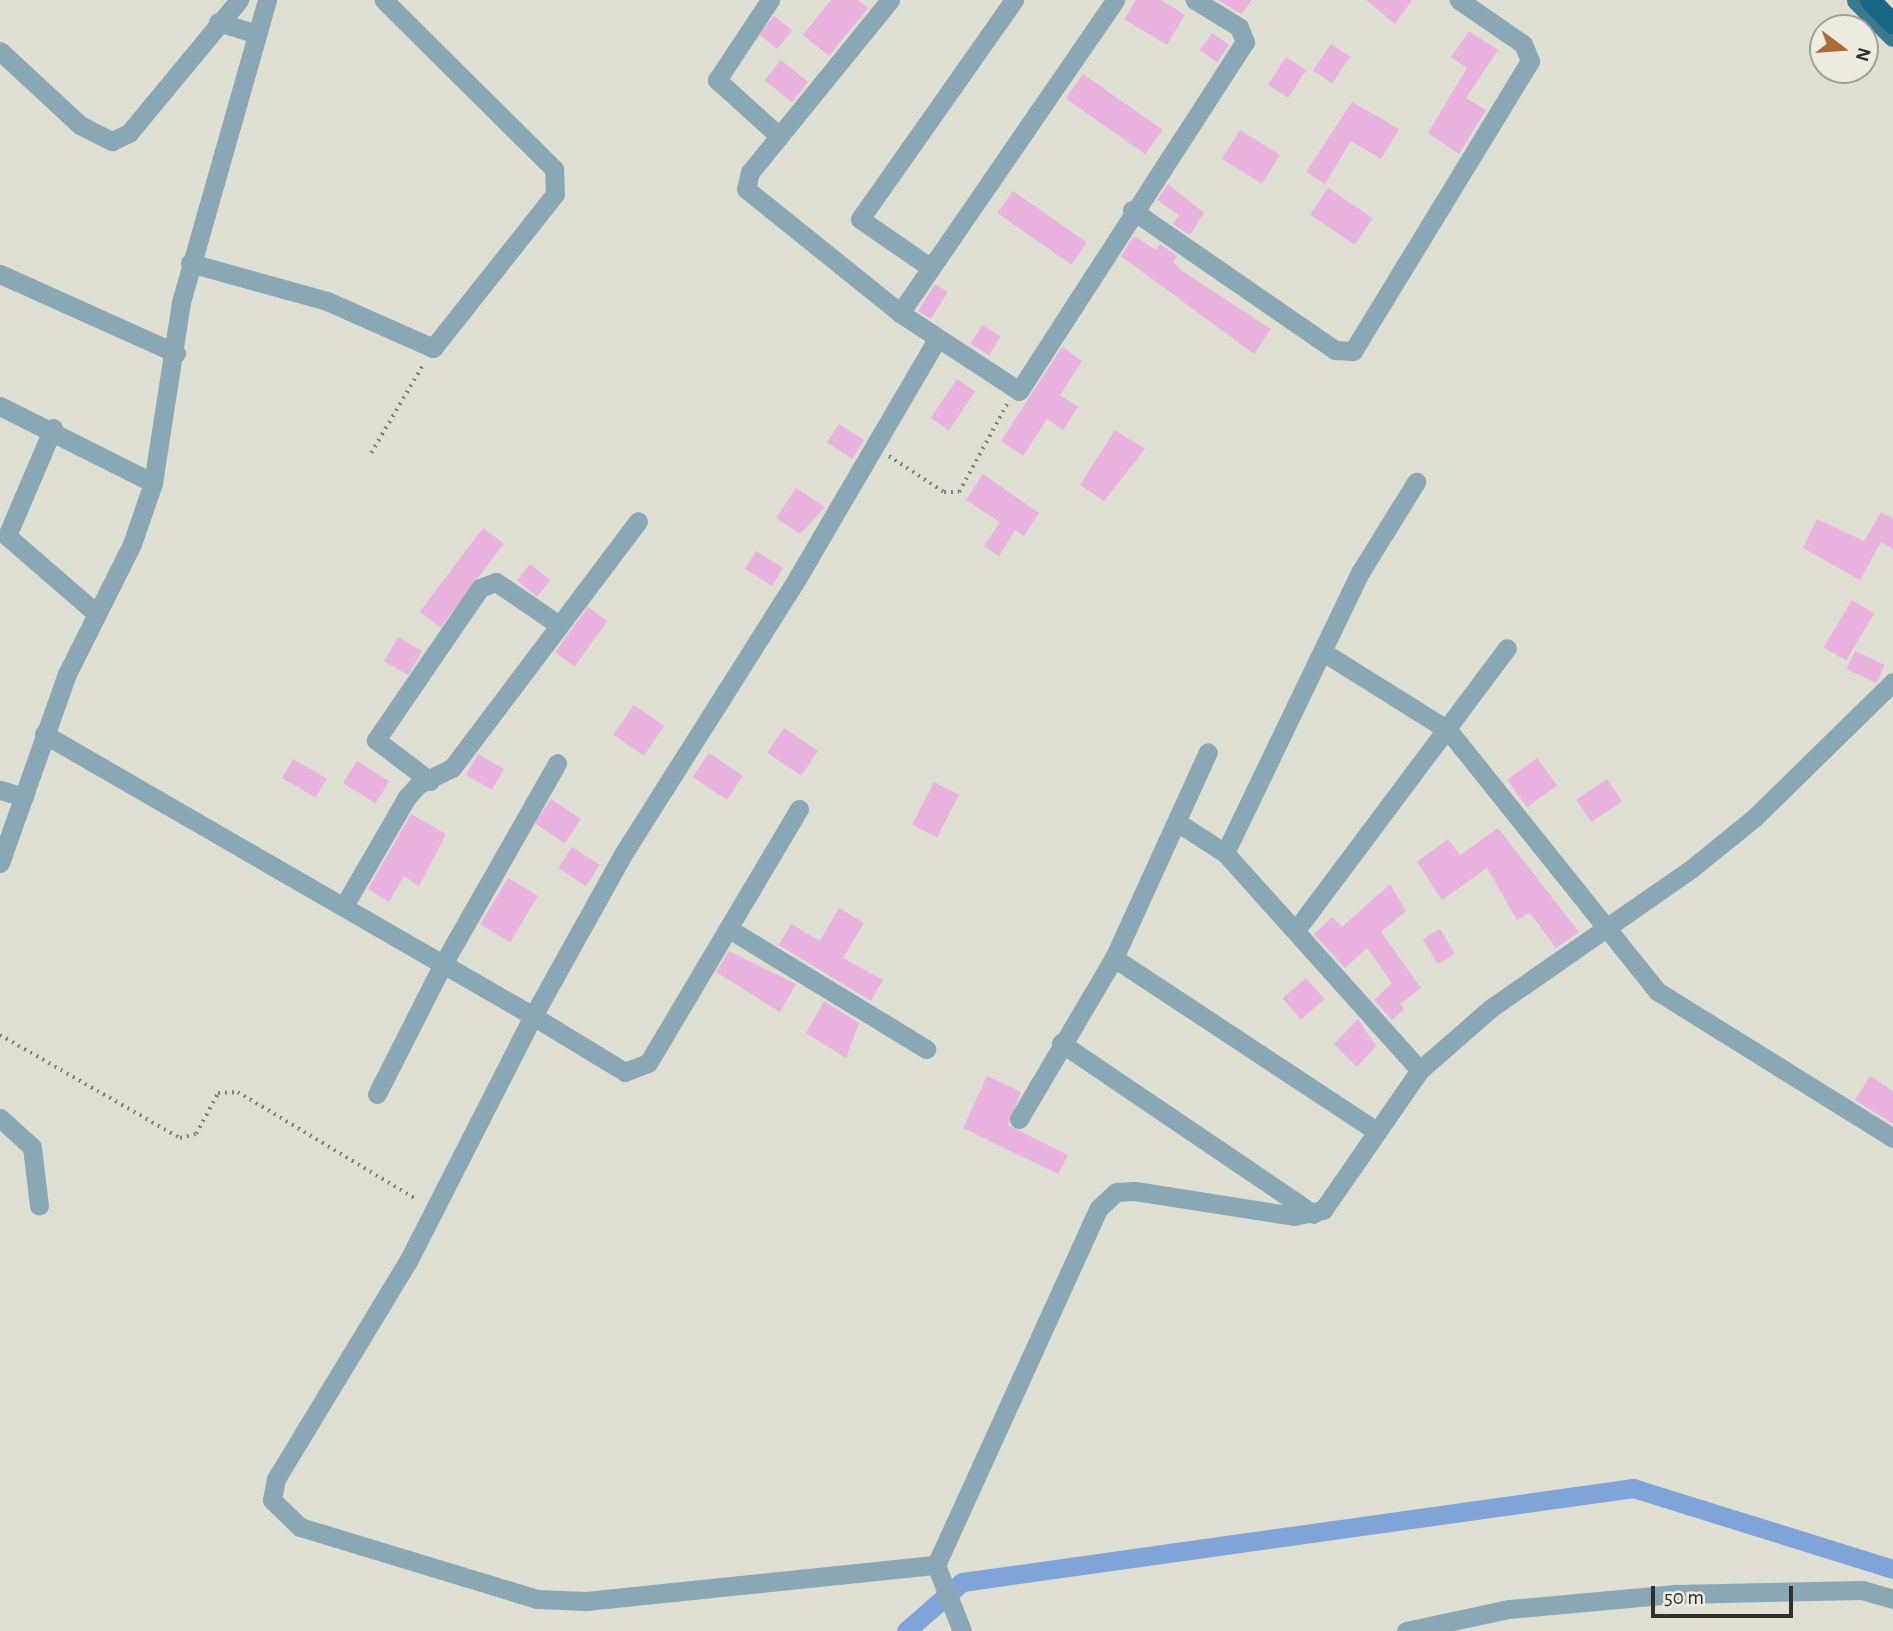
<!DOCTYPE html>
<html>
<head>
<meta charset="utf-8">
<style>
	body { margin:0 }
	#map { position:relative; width:1893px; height:1631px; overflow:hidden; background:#e0dfd4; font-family:"Alegreya Sans",sans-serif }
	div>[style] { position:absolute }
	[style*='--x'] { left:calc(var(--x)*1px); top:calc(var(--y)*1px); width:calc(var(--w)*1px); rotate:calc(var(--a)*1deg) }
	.canal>* { height:19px; margin:-9.5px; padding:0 9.5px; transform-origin:9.5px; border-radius:9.5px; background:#81a4d8 }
	.building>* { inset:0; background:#e9b2df; transform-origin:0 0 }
	.path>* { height:3.5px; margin-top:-1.75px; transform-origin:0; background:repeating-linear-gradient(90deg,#83827a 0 2px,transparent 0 7px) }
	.minor>* { height:19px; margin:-9.5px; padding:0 9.5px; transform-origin:9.5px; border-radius:9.5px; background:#8aa7b5 }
	.major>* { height:21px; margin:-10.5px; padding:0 10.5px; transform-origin:10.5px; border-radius:10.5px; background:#3d7891 }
	.highway>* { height:21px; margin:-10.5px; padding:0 10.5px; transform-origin:10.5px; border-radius:10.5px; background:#186784 }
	span { translate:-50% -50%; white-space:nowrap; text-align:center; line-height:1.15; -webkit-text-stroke:6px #eeece1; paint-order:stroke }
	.north { position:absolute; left:1809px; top:14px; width:70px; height:70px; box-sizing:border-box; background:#eeece1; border:2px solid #a2a199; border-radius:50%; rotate:106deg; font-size:19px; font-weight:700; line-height:28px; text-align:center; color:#31302c }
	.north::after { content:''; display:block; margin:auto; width:24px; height:32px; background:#ab6c33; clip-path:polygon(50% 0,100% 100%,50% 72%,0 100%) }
	.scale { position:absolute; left:1651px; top:1586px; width:142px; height:32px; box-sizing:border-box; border:4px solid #31302c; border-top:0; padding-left:9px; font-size:21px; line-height:24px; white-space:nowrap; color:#31302c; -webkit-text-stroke:5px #eeece1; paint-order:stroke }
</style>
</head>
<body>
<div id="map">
	<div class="canal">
		<i style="--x:906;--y:1631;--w:74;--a:-41.2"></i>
		<i style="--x:962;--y:1582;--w:678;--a:-7.97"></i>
		<i style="--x:1633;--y:1488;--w:272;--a:17.3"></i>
	</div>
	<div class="building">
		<i style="clip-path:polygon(831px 0,858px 0,868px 8px,829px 56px,803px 35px)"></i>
		<i style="clip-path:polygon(1136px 0,1161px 0,1185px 15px,1167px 45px,1124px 19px)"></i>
		<i style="clip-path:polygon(1218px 0,1252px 0,1241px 14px)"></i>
		<i style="clip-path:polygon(1366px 0,1412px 0,1395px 24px)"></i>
		<i style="left:774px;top:16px;width:23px;height:24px;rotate:38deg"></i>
		<i style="clip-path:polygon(1469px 31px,1498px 50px,1466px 98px,1486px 110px,1459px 154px,1428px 133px,1467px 68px,1451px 57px)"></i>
		<i style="left:1212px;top:33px;width:21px;height:21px;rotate:35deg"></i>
		<i style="left:1331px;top:44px;width:23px;height:32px;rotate:34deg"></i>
		<i style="left:1286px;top:57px;width:24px;height:33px;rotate:33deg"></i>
		<i style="left:781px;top:60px;width:35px;height:26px;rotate:39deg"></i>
		<i style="left:1083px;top:74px;width:97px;height:30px;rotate:35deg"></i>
		<i style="clip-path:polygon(1352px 102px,1399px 129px,1381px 159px,1351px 141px,1325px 184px,1306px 172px)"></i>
		<i style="left:1240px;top:130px;width:47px;height:34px;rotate:32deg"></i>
		<i style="clip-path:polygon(1168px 184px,1204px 213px,1190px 235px,1173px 224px,1179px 215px,1157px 200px)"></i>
		<i style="left:1328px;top:188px;width:54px;height:32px;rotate:34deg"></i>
		<i style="left:1013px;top:191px;width:90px;height:27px;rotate:35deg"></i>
		<i style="clip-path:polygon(1134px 236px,1156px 250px,1160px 244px,1177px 256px,1173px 262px,1182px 271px,1271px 329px,1254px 354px,1121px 256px)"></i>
		<i style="left:935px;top:284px;width:15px;height:32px;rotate:32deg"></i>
		<i style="left:982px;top:325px;width:22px;height:22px;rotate:32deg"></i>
		<i style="clip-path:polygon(1062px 347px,1082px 361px,1060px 395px,1078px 407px,1063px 430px,1047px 419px,1023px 456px,1001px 441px)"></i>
		<i style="left:957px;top:379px;width:22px;height:47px;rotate:34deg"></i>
		<i style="left:839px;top:424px;width:30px;height:22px;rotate:33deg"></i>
		<i style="clip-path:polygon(1115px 430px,1145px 449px,1104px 501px,1080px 485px)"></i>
		<i style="clip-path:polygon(983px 474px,1039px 513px,1024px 536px,1015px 530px,999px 556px,984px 546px,1000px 522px,966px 500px)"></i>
		<i style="clip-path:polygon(796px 488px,825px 507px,800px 534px,776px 518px)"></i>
		<i style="clip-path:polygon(1881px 512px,1893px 519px,1893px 549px,1881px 542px,1860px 580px,1803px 548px,1817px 519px,1864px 541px)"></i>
		<i style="left:483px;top:528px;width:26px;height:105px;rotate:37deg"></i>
		<i style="left:756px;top:551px;width:32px;height:21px;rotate:32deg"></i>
		<i style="left:530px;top:564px;width:26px;height:21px;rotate:39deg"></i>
		<i style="left:1852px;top:600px;width:26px;height:55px;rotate:31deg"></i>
		<i style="left:588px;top:607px;width:24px;height:56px;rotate:36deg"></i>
		<i style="left:398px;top:637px;width:28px;height:28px;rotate:30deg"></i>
		<i style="left:1855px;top:651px;width:33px;height:20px;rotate:25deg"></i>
		<i style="left:634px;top:705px;width:37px;height:36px;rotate:35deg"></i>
		<i style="left:784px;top:728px;width:41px;height:30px;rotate:34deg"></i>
		<i style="left:709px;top:753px;width:41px;height:29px;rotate:34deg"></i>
		<i style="left:478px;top:754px;width:30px;height:24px;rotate:30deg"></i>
		<i style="left:1537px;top:758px;width:34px;height:37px;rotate:54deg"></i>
		<i style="left:293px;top:759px;width:39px;height:22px;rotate:30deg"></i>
		<i style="left:357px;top:761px;width:38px;height:26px;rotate:32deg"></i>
		<i style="left:1607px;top:779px;width:27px;height:37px;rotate:56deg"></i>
		<i style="left:934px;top:782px;width:28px;height:48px;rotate:27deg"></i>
		<i style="left:551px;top:799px;width:36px;height:29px;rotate:34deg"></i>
		<i style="clip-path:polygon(411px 814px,446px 834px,419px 886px,404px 876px,389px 902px,368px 889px)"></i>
		<i style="clip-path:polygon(1498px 828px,1579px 932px,1556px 948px,1530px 913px,1517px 920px,1487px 868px,1442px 900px,1417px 862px,1448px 839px,1460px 855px)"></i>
		<i style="left:572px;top:847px;width:33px;height:25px;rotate:33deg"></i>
		<i style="left:508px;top:878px;width:35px;height:54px;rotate:31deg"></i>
		<i style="clip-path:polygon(1390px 884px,1406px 911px,1381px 932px,1421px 988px,1400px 1004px,1404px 1009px,1392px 1020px,1374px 1000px,1392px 983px,1367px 948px,1345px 968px,1314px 934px,1332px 917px,1342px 927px)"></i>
		<i style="clip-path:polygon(839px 908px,864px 923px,843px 958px,883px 980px,871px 1001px,779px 945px,791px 924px,820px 941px)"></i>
		<i style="left:1440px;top:929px;width:29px;height:20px;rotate:59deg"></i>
		<i style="clip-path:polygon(729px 951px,796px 984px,780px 1012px,716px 972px)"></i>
		<i style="left:1306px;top:978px;width:28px;height:31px;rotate:49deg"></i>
		<i style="clip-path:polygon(824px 1001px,859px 1023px,846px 1058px,806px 1033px)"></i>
		<i style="clip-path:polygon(1358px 1019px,1376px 1046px,1357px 1067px,1334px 1044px)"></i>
		<i style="clip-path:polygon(987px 1076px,1021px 1092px,1008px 1125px,1068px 1155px,1058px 1174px,963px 1128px)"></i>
		<i style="clip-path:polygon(1870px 1076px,1893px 1091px,1893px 1124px,1855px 1100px)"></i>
	</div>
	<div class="path">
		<i style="--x:371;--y:453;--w:102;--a:-59.4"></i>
		<i style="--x:889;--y:456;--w:66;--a:33.2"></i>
		<i style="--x:944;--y:492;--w:15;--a:0"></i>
		<i style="--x:959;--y:492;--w:100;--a:-61.4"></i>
		<i style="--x:0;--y:1035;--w:207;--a:29.8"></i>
		<i style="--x:180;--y:1138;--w:16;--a:-14"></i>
		<i style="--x:196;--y:1134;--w:47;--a:-61.8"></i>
		<i style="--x:218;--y:1093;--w:20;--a:-3"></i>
		<i style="--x:238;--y:1092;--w:210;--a:31"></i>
	</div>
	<div class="minor">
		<i style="--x:770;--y:0;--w:96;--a:123.5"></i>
		<i style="--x:717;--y:80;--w:84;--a:42.1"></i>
		<i style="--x:890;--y:0;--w:222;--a:129.1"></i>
		<i style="--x:750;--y:172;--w:17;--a:103"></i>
		<i style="--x:746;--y:189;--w:198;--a:38.8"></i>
		<i style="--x:900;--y:313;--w:142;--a:33.2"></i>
		<i style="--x:1019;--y:391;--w:416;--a:-57.1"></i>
		<i style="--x:1245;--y:42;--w:16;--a:-112"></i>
		<i style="--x:1239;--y:27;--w:52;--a:-148.5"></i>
		<i style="--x:218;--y:22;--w:41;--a:17.1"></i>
		<i style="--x:0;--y:51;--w:109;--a:42.8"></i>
		<i style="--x:80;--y:125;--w:36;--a:27"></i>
		<i style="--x:112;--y:141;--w:19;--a:-25"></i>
		<i style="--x:129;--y:133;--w:173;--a:-50.4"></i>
		<i style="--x:1132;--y:210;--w:247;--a:34.6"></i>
		<i style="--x:1335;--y:350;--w:18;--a:3"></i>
		<i style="--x:1353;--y:351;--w:340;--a:-58.6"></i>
		<i style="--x:1530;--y:61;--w:18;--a:-112"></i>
		<i style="--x:1523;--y:44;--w:78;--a:-145.5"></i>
		<i style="--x:190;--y:263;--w:142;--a:15.5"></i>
		<i style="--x:327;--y:301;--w:116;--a:23.9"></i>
		<i style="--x:433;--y:348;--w:196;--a:-51.6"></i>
		<i style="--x:555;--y:194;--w:25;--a:-92"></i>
		<i style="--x:554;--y:169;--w:240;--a:-135.2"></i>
		<i style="--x:931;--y:268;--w:325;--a:-55.5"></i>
		<i style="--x:0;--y:274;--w:193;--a:24.2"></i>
		<i style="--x:900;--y:313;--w:55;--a:-55.4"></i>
		<i style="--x:931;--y:268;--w:86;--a:-145.4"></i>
		<i style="--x:860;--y:219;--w:268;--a:-54.9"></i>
		<i style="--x:0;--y:406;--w:171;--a:26.7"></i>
		<i style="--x:53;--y:428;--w:117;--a:113.1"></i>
		<i style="--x:7;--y:536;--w:118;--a:40.9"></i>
		<i style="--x:1323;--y:652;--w:147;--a:32"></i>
		<i style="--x:1448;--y:730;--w:334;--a:51.3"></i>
		<i style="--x:1657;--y:991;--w:278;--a:31.9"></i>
		<i style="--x:44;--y:734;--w:461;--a:30"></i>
		<i style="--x:443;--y:964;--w:231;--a:-60.4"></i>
		<i style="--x:430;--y:781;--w:68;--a:-142.8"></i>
		<i style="--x:376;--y:740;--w:184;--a:-55.6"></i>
		<i style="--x:480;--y:588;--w:17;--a:-21"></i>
		<i style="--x:496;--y:582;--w:76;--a:34.3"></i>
		<i style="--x:0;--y:790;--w:25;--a:16"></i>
		<i style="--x:799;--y:809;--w:295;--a:120.7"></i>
		<i style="--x:648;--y:1063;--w:25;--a:159"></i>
		<i style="--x:625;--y:1072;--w:108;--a:-148.7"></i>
		<i style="--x:533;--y:1016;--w:275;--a:117"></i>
		<i style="--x:408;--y:1261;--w:255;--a:121.2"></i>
		<i style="--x:276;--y:1479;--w:21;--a:101"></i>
		<i style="--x:272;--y:1500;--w:39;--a:44"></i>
		<i style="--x:300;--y:1527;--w:248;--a:16.9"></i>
		<i style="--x:537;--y:1599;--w:49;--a:2.3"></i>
		<i style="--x:586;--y:1601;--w:352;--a:-5.9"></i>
		<i style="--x:1177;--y:822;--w:57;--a:32.9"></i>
		<i style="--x:1225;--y:853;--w:292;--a:48.1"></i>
		<i style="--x:1225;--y:853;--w:313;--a:-64.3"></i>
		<i style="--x:1361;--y:571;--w:105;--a:-58.3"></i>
		<i style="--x:0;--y:863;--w:201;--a:-70.5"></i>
		<i style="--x:67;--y:674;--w:145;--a:-63.4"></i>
		<i style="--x:132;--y:544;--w:65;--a:-71"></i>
		<i style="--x:153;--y:483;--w:183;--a:-81.2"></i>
		<i style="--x:181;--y:302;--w:314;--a:-74.1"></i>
		<i style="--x:345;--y:904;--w:124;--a:-59.9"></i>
		<i style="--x:407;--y:797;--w:18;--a:-47"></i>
		<i style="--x:419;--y:784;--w:37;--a:-26"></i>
		<i style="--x:452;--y:768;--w:309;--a:-53"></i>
		<i style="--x:729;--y:929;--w:231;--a:31.3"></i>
		<i style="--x:1296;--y:930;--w:352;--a:-53.2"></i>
		<i style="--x:1114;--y:958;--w:313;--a:33.4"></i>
		<i style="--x:1061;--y:1043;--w:305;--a:34.1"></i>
		<i style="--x:377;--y:1094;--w:146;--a:-63.1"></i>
		<i style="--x:443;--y:964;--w:104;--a:30"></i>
		<i style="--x:533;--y:1016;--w:189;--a:-60.9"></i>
		<i style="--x:625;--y:851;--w:324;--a:-57.7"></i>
		<i style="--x:798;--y:577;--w:276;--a:-59.7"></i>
		<i style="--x:0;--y:1118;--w:43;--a:42.2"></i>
		<i style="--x:32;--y:1147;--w:59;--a:83.2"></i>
		<i style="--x:1019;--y:1119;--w:187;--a:-59.5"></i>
		<i style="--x:1114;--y:958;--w:226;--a:-65.5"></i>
		<i style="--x:962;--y:1631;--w:71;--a:-111.5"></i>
		<i style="--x:936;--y:1565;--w:392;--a:-65.5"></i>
		<i style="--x:1099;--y:1208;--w:23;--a:-43"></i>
		<i style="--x:1116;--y:1192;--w:19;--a:-3"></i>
		<i style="--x:1135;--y:1191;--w:161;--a:8.9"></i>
		<i style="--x:1294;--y:1216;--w:30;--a:-12"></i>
		<i style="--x:1323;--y:1210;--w:170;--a:-55.3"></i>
		<i style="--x:1420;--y:1070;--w:94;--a:-41.1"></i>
		<i style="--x:1491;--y:1008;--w:244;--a:-34.8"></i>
		<i style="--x:1691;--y:869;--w:82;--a:-39.1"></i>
		<i style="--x:1755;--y:817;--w:193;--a:-44.4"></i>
		<i style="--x:1406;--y:1631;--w:105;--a:-12.1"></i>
		<i style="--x:1509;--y:1609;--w:167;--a:-5.2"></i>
		<i style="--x:1675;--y:1594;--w:187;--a:-1.2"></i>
		<i style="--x:1862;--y:1590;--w:32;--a:16"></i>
	</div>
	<div class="major">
		<i style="--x:1857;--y:0;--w:51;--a:45"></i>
	</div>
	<div class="highway">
		<i style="--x:1870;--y:0;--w:33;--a:46"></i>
	</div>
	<div class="north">N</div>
	<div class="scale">50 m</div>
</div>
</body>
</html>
